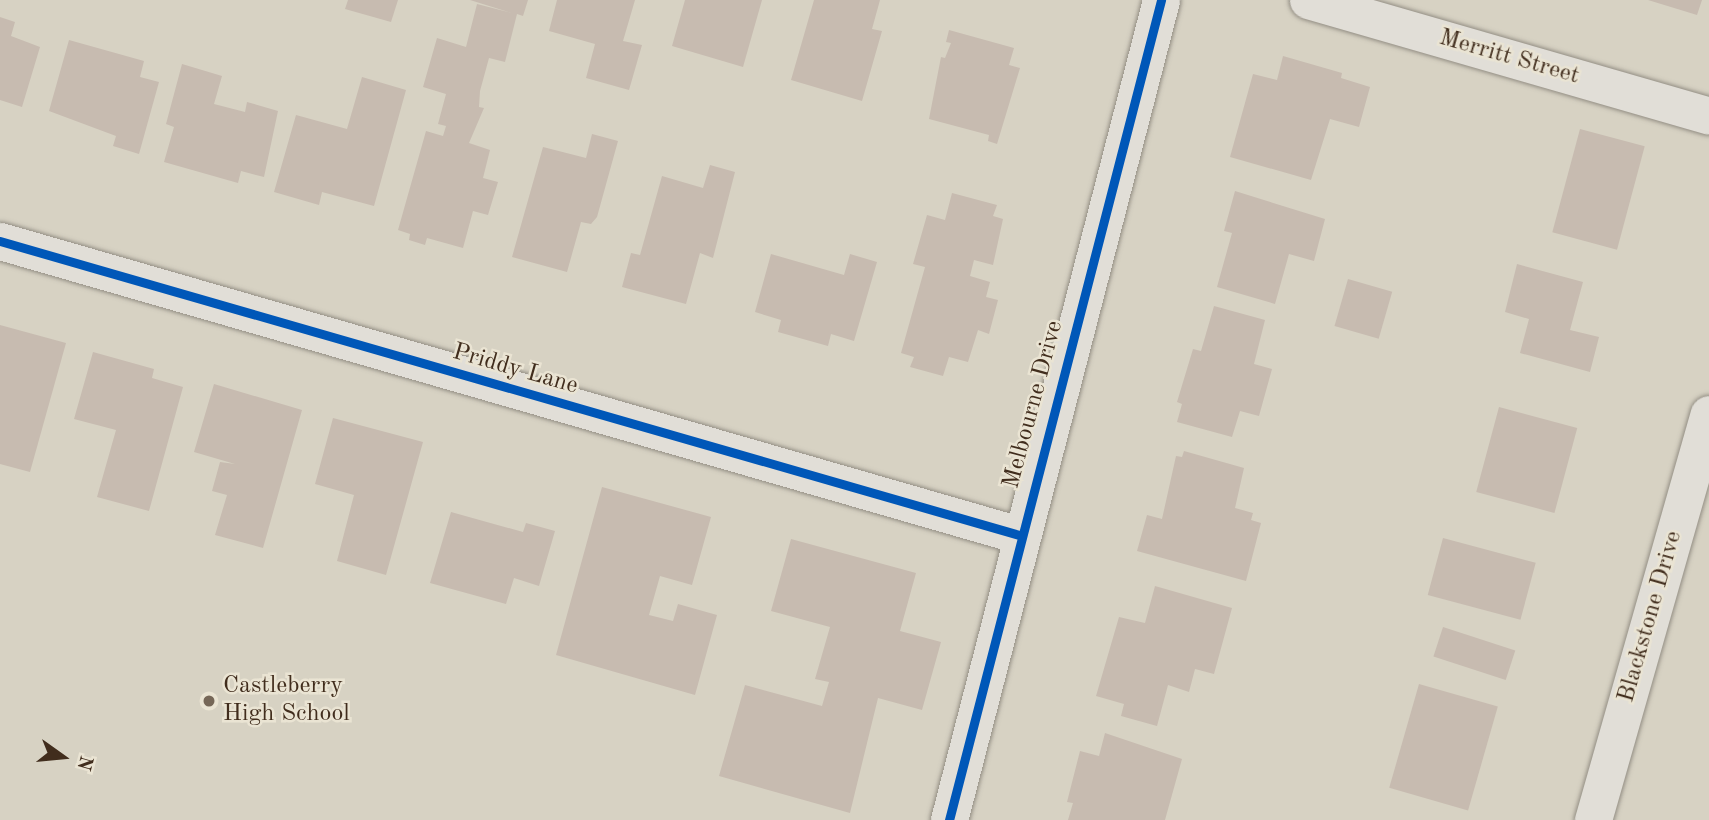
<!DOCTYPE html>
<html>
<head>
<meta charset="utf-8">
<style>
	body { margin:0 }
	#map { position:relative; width:1709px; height:820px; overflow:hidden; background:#d7d2c3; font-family:"Old Standard TT",serif }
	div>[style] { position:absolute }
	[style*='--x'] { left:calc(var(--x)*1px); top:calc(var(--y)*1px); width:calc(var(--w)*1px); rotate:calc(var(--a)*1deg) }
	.building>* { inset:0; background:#c7bbb0; transform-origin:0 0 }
	.roads { filter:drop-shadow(0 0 2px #938e84) drop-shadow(0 0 2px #938e84) }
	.minor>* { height:37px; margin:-18.5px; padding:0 18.5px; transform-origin:18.5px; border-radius:18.5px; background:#e1ded7 }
	.cycleway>* { height:9px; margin:-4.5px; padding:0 4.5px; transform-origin:4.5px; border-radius:4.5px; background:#0057b8 }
	.dots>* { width:19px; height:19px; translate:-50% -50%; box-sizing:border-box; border:4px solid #eae4d3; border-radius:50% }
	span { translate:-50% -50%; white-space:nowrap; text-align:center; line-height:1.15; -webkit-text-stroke:5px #eae4d3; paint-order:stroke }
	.street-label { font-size:24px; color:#412d1d }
	.poi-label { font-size:24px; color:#412d1d }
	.left { translate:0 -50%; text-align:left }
	.north { position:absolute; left:28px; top:722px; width:70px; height:70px; -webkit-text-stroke:5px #eae4d3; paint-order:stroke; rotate:105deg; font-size:19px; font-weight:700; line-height:28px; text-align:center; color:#412d1d }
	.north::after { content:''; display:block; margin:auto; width:24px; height:32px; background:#412d1d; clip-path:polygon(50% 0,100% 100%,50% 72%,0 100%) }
</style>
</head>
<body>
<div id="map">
	<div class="building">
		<i style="clip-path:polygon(348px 0,398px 0,391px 22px,345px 9px)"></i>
		<i style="clip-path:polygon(470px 0,528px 0,523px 16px,517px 14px,505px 62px,489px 58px,480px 91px,479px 107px,484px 108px,469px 143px,490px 150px,483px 178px,498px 182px,488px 215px,473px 211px,463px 248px,427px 238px,425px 245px,409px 240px,410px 234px,398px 230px,426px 131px,443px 136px,446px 126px,438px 124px,446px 94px,423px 87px,437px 38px,466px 47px,477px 4px,512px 13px)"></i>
		<i style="clip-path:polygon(557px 0,635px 0,623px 41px,642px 45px,629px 90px,586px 78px,595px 44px,549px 31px)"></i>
		<i style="clip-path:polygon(685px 0,762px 0,743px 67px,672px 46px)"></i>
		<i style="clip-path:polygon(814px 0,880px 0,872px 29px,882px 31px,862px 101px,791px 80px)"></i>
		<i style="clip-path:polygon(1648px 0,1702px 0,1697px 15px)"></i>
		<i style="clip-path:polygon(0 17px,15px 22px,11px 36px,40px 47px,22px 107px,0 100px)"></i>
		<i style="clip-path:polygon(949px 30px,1014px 48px,1009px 65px,1020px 68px,997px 144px,988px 141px,989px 135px,929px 119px,941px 57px,945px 58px,951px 43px,946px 42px)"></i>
		<i style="clip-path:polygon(69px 40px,144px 61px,140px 77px,159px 82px,139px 154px,113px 146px,116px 136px,49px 111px)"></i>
		<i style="clip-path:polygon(1283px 56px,1342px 73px,1341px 78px,1370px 87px,1359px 127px,1330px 119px,1311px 180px,1230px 157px,1253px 74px,1277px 80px)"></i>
		<i style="clip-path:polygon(182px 64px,222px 76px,214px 104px,245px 112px,247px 102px,278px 111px,264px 177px,241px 171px,238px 183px,164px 162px,174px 127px,166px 124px)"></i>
		<i style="clip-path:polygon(362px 77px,406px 90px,374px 206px,322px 192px,319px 205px,274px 192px,296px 115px,347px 129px)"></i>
		<i style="left:1580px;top:129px;width:67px;height:107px;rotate:15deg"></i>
		<i style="clip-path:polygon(592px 134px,618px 141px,597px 217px,591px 224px,581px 222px,567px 272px,512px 257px,543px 147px,586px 158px)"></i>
		<i style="clip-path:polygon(710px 165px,735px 172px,713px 258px,700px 253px,686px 304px,622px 287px,631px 253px,640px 255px,662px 176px,703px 188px)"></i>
		<i style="clip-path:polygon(1235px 191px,1325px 219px,1314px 261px,1289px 254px,1275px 304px,1217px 287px,1232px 233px,1224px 231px)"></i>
		<i style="clip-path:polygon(952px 193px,997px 205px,993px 216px,1003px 219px,993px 265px,974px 260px,970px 276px,990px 282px,986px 297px,998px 300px,989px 334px,978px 330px,968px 362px,949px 357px,943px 376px,910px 367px,914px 357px,901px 353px,925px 267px,913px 264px,927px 215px,945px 220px)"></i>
		<i style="clip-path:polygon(771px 254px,844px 275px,850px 254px,877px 262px,854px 341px,831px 334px,828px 346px,778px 332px,781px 320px,755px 312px)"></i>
		<i style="clip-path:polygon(1517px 264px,1583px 282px,1570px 330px,1599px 337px,1590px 372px,1520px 353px,1529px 319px,1505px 312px)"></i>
		<i style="left:1348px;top:279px;width:46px;height:49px;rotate:16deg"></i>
		<i style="clip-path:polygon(1214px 306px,1265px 320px,1254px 364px,1272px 369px,1259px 416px,1240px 411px,1232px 437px,1177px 422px,1182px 404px,1177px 402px,1193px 349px,1201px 351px)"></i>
		<i style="clip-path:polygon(0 325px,66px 343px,30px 472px,0 464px)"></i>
		<i style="clip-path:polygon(93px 352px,154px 369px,152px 378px,183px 387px,149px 511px,97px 497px,116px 430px,74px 419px)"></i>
		<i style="clip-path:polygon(214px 384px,302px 410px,263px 548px,215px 535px,227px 495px,212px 491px,220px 462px,235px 464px,194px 452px)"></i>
		<i style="left:1499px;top:407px;width:81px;height:88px;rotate:15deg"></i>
		<i style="clip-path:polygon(333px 418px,423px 442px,386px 575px,337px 561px,354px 495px,315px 484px)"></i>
		<i style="clip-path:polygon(1184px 451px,1244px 468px,1235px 508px,1253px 513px,1251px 520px,1261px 523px,1246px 581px,1137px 551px,1147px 515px,1162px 519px,1176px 456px,1182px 457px)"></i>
		<i style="clip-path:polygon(602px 487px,711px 517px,692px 585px,660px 576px,649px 615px,673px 621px,678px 604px,717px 615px,695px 695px,556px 655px)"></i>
		<i style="clip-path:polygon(451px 512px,523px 532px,526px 523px,555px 531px,539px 586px,514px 578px,506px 604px,430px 583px)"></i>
		<i style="left:1443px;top:538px;width:96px;height:59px;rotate:15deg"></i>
		<i style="clip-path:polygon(791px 539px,916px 573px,900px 631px,941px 642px,922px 710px,878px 698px,850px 813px,719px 776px,745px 685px,822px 706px,829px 682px,815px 679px,830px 627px,771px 611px)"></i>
		<i style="clip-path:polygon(1155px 586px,1232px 608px,1214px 674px,1195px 669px,1189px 692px,1168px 685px,1157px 726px,1121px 716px,1124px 704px,1096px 696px,1119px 617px,1145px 623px)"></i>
		<i style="left:1443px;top:627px;width:76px;height:31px;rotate:18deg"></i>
		<i style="left:1419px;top:684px;width:82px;height:108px;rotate:16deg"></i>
		<i style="clip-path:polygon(1105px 733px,1182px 759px,1165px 820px,1068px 820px,1073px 803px,1067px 802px,1080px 751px,1099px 756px)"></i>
	</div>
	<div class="roads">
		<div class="minor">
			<i style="--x:1308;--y:0;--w:417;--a:16.1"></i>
			<i style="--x:0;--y:241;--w:1061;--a:16.09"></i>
			<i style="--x:949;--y:820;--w:847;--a:-75.5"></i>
			<i style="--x:1593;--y:820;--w:422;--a:-74.1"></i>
		</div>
	</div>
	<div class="cycleway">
		<i style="--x:0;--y:241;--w:1061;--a:16.09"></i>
		<i style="--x:949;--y:820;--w:847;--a:-75.5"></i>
	</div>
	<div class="dots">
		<i style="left:209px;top:701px;background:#766757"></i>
	</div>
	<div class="street-label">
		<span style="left:1509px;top:58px;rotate:16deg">Merritt Street</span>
		<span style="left:515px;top:370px;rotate:16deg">Priddy Lane</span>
		<span style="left:1034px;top:405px;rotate:-75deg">Melbourne Drive</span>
		<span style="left:1651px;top:617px;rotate:-74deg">Blackstone Drive</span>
	</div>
	<div class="poi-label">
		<span class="left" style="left:223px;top:701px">Castleberry<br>High School</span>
	</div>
	<div class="north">N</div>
</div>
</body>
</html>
